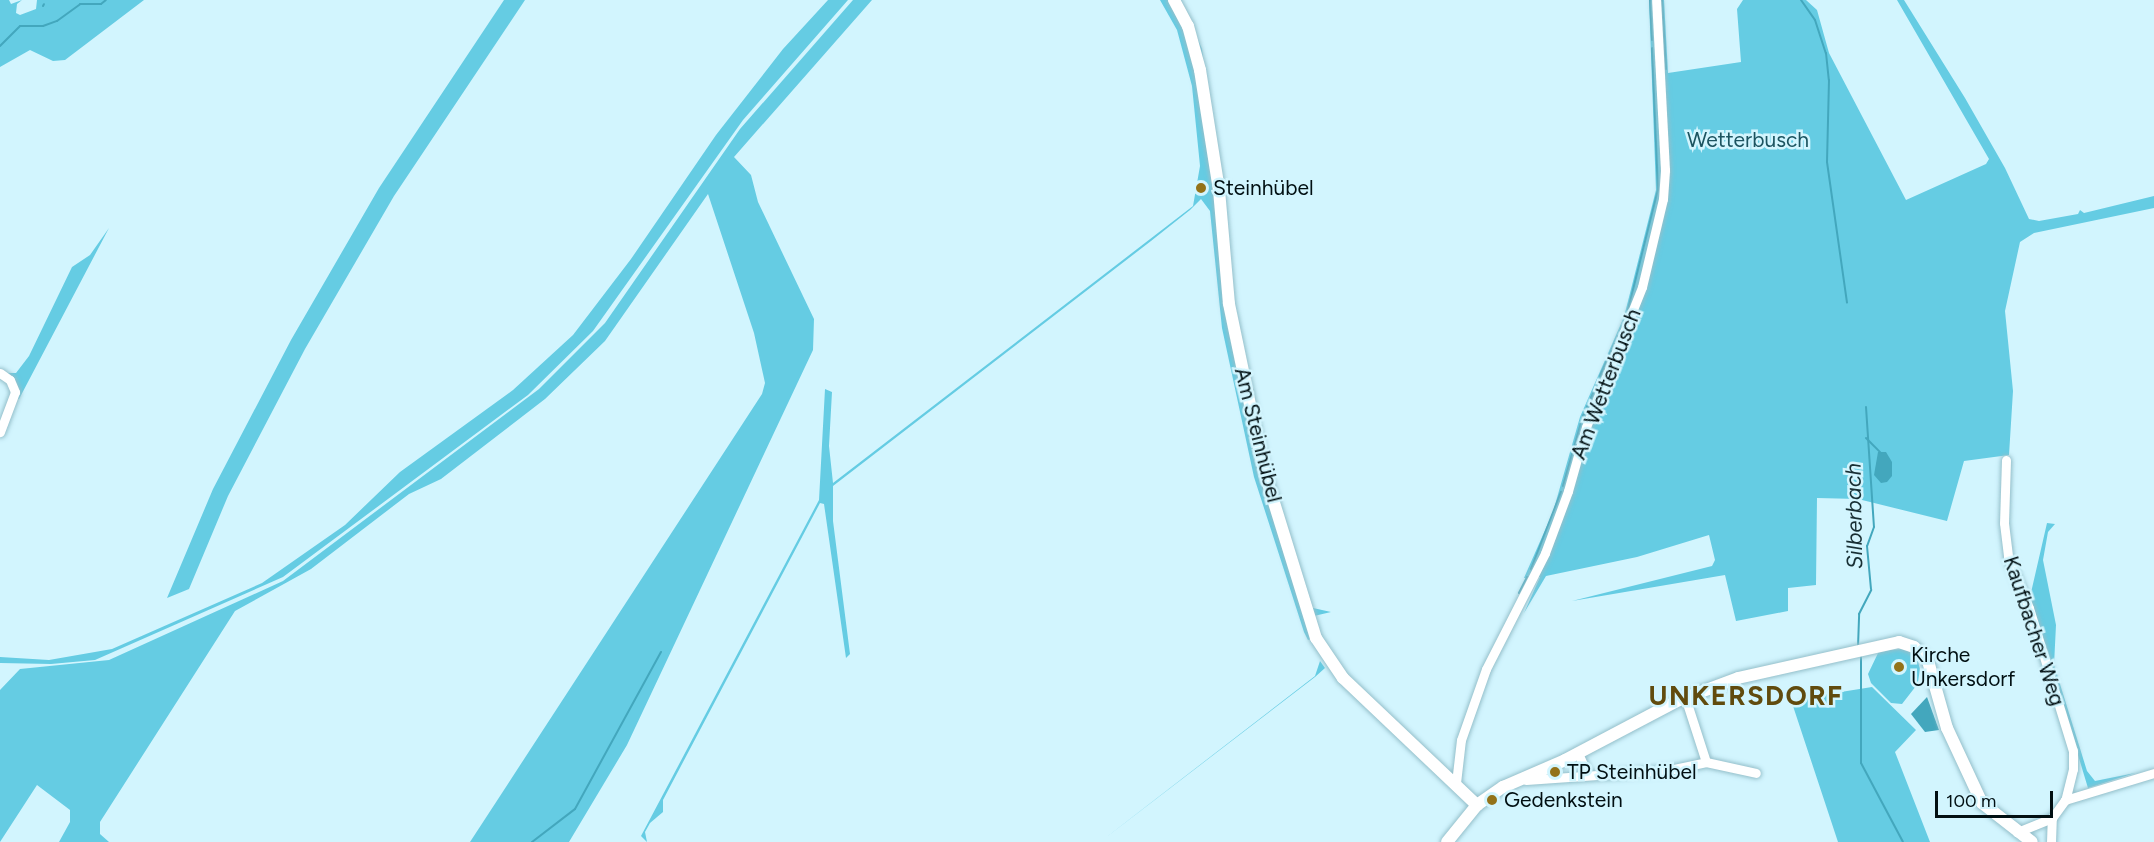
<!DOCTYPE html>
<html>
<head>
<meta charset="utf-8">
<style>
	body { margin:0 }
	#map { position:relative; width:2154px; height:842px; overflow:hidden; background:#d2f5fe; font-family:Figtree,sans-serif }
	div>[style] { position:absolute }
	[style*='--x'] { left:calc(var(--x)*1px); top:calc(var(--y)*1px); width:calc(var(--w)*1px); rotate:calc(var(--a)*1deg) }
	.green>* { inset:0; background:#65cce3 }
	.water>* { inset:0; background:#43a7bd }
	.stream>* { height:2px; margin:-1px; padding:0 1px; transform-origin:1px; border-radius:1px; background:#43a7bd }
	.roads { filter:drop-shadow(0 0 2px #94bfca) drop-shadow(0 0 2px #94bfca) }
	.minor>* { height:9px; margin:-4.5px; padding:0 4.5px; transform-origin:4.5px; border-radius:4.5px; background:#fff }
	.tertiary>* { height:12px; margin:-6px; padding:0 6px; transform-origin:6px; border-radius:6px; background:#fff }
	.dots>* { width:16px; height:16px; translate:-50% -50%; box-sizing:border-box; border:3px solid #d2f5fe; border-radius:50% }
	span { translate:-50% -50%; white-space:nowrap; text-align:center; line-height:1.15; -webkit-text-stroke:5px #d2f5fe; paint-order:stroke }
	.park-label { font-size:21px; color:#1c5460 }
	.poi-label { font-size:21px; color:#010f12 }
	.left { translate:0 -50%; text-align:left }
	.street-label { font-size:21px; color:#010f12 }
	.water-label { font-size:22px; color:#182f34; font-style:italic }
	.district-label { font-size:27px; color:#614b0e; font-weight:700; letter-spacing:1.5px }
	.scale { position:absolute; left:1935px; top:791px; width:118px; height:27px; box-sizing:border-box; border:3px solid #010f12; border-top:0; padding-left:8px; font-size:18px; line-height:21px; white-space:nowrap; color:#010f12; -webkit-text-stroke:4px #d2f5fe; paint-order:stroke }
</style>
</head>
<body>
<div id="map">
	<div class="green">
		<i style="clip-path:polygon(0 0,9px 0,11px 4px,22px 0,17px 4px,16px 13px,20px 15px,36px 9px,37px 0,144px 0,65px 60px,53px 61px,30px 50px,0 67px)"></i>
		<i style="clip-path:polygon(504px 0,525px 0,394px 196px,305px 349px,228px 496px,189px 589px,167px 598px,213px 489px,291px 340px,379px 188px)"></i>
		<i style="clip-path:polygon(828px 0,848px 0,743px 120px,593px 331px,528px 395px,283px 577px,95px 660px,51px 664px,0 663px,0 657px,49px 660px,112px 649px,262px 583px,345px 525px,400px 472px,513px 390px,573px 335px,631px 259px,716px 135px,783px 49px)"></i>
		<i style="clip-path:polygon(853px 0,872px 0,734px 157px,751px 175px,758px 202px,814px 319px,813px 350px,627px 745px,569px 842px,470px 842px,762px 394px,765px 383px,754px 333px,708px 194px,605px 341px,545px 399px,441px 479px,409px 494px,311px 569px,235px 611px,100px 822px,100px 834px,109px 842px,59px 842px,70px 822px,70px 810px,37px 785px,0 842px,0 690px,20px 669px,109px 660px,283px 581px,539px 389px,605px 323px,740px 129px)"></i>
		<i style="clip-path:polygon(1160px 0,1181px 0,1202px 49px,1231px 293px,1270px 472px,1313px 608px,1331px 612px,1314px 616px,1319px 636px,1308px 640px,1304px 632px,1254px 477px,1222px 328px,1210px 211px,1201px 199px,1190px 210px,1151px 241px,833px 486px,833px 521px,850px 654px,846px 658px,824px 504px,820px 503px,663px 800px,663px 812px,650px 823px,645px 832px,647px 842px,641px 836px,819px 500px,825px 389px,832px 392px,829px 446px,833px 483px,1193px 206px,1200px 166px,1192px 86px,1177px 30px)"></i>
		<i style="clip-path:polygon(1649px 0,1664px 0,1668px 73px,1741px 62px,1737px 9px,1743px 0,1806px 0,1817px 10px,1829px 53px,1906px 200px,1986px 164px,1989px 159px,1897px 0,1904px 0,1965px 98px,2005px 168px,2029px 219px,2039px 221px,2078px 214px,2080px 210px,2084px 213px,2154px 196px,2154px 208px,2034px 233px,2020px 242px,2005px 311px,2013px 391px,2009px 455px,1964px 461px,1947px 521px,1858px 499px,1817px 498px,1816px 585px,1788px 588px,1788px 611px,1736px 621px,1725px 575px,1572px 601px,1712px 566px,1715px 560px,1709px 535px,1637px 557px,1546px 576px,1524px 613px,1540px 577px,1524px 578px,1553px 512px,1580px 417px,1624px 317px,1656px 190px)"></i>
		<i style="clip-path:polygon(109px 228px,19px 399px,17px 398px,6px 373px,16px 373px,29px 356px,72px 267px,90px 255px)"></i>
		<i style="clip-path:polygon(2047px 523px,2055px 524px,2048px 532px,2043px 560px,2056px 625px,2054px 665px,2087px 771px,2095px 781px,2135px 773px,2088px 788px,2030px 597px)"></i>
		<i style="clip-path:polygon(1903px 649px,1916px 654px,1920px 669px,1918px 682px,1922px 685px,1916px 686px,1902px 704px,1891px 703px,1871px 683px,1868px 674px,1879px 651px)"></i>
		<i style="clip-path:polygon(1320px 661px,1325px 668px,1315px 677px,1100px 842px,1315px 676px)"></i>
		<i style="clip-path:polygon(1872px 687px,1916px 730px,1895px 752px,1930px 842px,1838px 842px,1791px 700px)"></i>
	</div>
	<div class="water">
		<i style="clip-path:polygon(1878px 452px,1886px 452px,1892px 462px,1892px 476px,1887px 482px,1881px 483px,1874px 475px)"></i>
		<i style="clip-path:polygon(1927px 697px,1939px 730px,1925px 732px,1911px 714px)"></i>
	</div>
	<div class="stream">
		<i style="--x:1650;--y:0;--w:40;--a:87.1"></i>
		<i style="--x:1662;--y:0;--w:69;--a:86.7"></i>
		<i style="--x:1801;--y:0;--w:24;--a:55"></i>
		<i style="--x:1815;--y:20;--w:35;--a:72"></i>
		<i style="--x:1826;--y:53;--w:27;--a:84"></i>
		<i style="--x:1829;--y:80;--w:82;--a:91.4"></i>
		<i style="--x:1827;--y:162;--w:142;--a:81.9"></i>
		<i style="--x:43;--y:6;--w:2;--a:-63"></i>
		<i style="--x:0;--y:46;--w:28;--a:-45"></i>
		<i style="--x:20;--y:26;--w:23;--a:0"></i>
		<i style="--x:43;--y:26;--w:15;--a:-20"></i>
		<i style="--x:57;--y:21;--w:29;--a:-36"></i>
		<i style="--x:80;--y:4;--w:21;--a:0"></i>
		<i style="--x:101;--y:4;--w:6;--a:-39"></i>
		<i style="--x:1627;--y:314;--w:128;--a:-76"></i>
		<i style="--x:1658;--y:190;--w:142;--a:-92.4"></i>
		<i style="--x:1600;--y:376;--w:44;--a:-65.8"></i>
		<i style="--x:1866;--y:407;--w:120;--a:86.2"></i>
		<i style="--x:1874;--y:527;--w:20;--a:110"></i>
		<i style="--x:1867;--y:546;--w:43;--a:84.7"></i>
		<i style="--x:1866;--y:438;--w:21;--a:45"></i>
		<i style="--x:1563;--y:486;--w:73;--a:-74.1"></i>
		<i style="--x:1583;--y:416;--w:35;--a:-66"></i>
		<i style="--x:1531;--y:569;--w:83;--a:-68.7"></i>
		<i style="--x:1519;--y:593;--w:18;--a:-63"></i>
		<i style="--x:1858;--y:647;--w:33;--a:-88"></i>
		<i style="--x:1859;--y:614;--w:27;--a:-63"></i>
		<i style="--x:1861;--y:655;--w:108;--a:90"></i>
		<i style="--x:1861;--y:763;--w:89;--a:62"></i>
		<i style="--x:532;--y:842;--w:54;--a:-37.5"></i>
		<i style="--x:575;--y:809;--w:179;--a:-61.3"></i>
	</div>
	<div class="roads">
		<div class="minor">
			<i style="--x:0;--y:373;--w:12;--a:35"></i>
			<i style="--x:10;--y:380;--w:13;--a:67"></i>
			<i style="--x:15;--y:392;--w:43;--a:110.6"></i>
			<i style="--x:2006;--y:460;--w:63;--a:91.8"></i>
			<i style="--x:2004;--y:523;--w:34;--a:83"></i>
			<i style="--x:2008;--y:557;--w:55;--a:67.6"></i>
			<i style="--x:2029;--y:608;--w:150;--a:72.9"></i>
			<i style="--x:2073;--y:751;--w:18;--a:90"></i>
			<i style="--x:2073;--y:769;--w:32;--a:104"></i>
			<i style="--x:2065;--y:800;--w:22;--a:126"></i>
			<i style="--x:2052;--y:818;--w:38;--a:158"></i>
			<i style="--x:1685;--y:697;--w:68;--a:72.1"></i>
			<i style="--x:1578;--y:753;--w:24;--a:66"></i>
			<i style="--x:1526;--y:780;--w:143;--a:-4"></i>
			<i style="--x:1669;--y:770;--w:38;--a:-12"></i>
			<i style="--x:1706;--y:762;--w:51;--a:12.4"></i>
			<i style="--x:1456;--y:783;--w:43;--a:-83.4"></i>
			<i style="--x:1461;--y:740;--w:75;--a:-70.6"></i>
			<i style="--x:1486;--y:669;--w:130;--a:-63"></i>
			<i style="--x:1545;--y:553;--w:66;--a:-69.6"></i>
			<i style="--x:1568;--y:491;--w:66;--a:-74.3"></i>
			<i style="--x:1586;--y:427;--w:151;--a:-68.2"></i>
			<i style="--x:1642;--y:287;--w:90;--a:-76.6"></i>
			<i style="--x:1663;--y:199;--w:29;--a:-86"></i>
			<i style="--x:1665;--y:170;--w:170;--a:-93"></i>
			<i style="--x:2065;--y:800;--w:93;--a:-16.9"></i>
			<i style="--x:2051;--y:842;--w:24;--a:-88"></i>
		</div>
		<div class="tertiary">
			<i style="--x:1174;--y:0;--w:30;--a:62"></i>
			<i style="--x:1188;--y:26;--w:46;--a:74.7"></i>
			<i style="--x:1200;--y:70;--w:121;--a:81"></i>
			<i style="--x:1219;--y:190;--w:114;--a:85"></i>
			<i style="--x:1229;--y:304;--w:167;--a:78.2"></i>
			<i style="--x:1263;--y:467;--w:179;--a:72.8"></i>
			<i style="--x:1316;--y:638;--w:48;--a:56"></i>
			<i style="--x:1343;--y:678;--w:185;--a:43.5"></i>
			<i style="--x:1447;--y:842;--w:48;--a:-51"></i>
			<i style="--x:1477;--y:805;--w:32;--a:-35"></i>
			<i style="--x:1503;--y:787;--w:68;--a:-23.5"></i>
			<i style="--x:1565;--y:760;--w:129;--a:-27.8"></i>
			<i style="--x:1679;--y:700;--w:63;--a:-20.4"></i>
			<i style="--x:1738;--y:678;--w:165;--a:-12.6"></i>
			<i style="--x:1899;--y:642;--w:16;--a:18"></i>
			<i style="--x:1914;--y:647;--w:20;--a:45"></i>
			<i style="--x:1928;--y:661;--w:70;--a:74.2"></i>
			<i style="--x:1947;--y:728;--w:83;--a:65"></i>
			<i style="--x:1982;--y:803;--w:63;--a:38"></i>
		</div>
	</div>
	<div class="dots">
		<i style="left:1201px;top:188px;background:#937219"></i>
		<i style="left:1899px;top:667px;background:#937219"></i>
		<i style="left:1555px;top:772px;background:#937219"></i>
		<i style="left:1492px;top:800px;background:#937219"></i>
	</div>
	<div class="park-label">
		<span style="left:1748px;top:140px">Wetterbusch</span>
	</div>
	<div class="poi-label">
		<span class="left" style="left:1213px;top:188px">Steinhübel</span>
		<span class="left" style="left:1911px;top:667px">Kirche<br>Unkersdorf</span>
		<span class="left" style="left:1567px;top:772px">TP Steinhübel</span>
		<span class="left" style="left:1504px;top:800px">Gedenkstein</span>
	</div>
	<div class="street-label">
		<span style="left:1606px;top:384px;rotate:-69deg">Am Wetterbusch</span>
		<span style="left:1258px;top:435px;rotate:76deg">Am Steinhübel</span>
		<span style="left:2034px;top:631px;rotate:72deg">Kaufbacher Weg</span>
	</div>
	<div class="water-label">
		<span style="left:1854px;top:516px;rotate:-91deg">Silberbach</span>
	</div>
	<div class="district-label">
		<span style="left:1746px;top:696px">UNKERSDORF</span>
	</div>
	<div class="scale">100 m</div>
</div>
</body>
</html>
